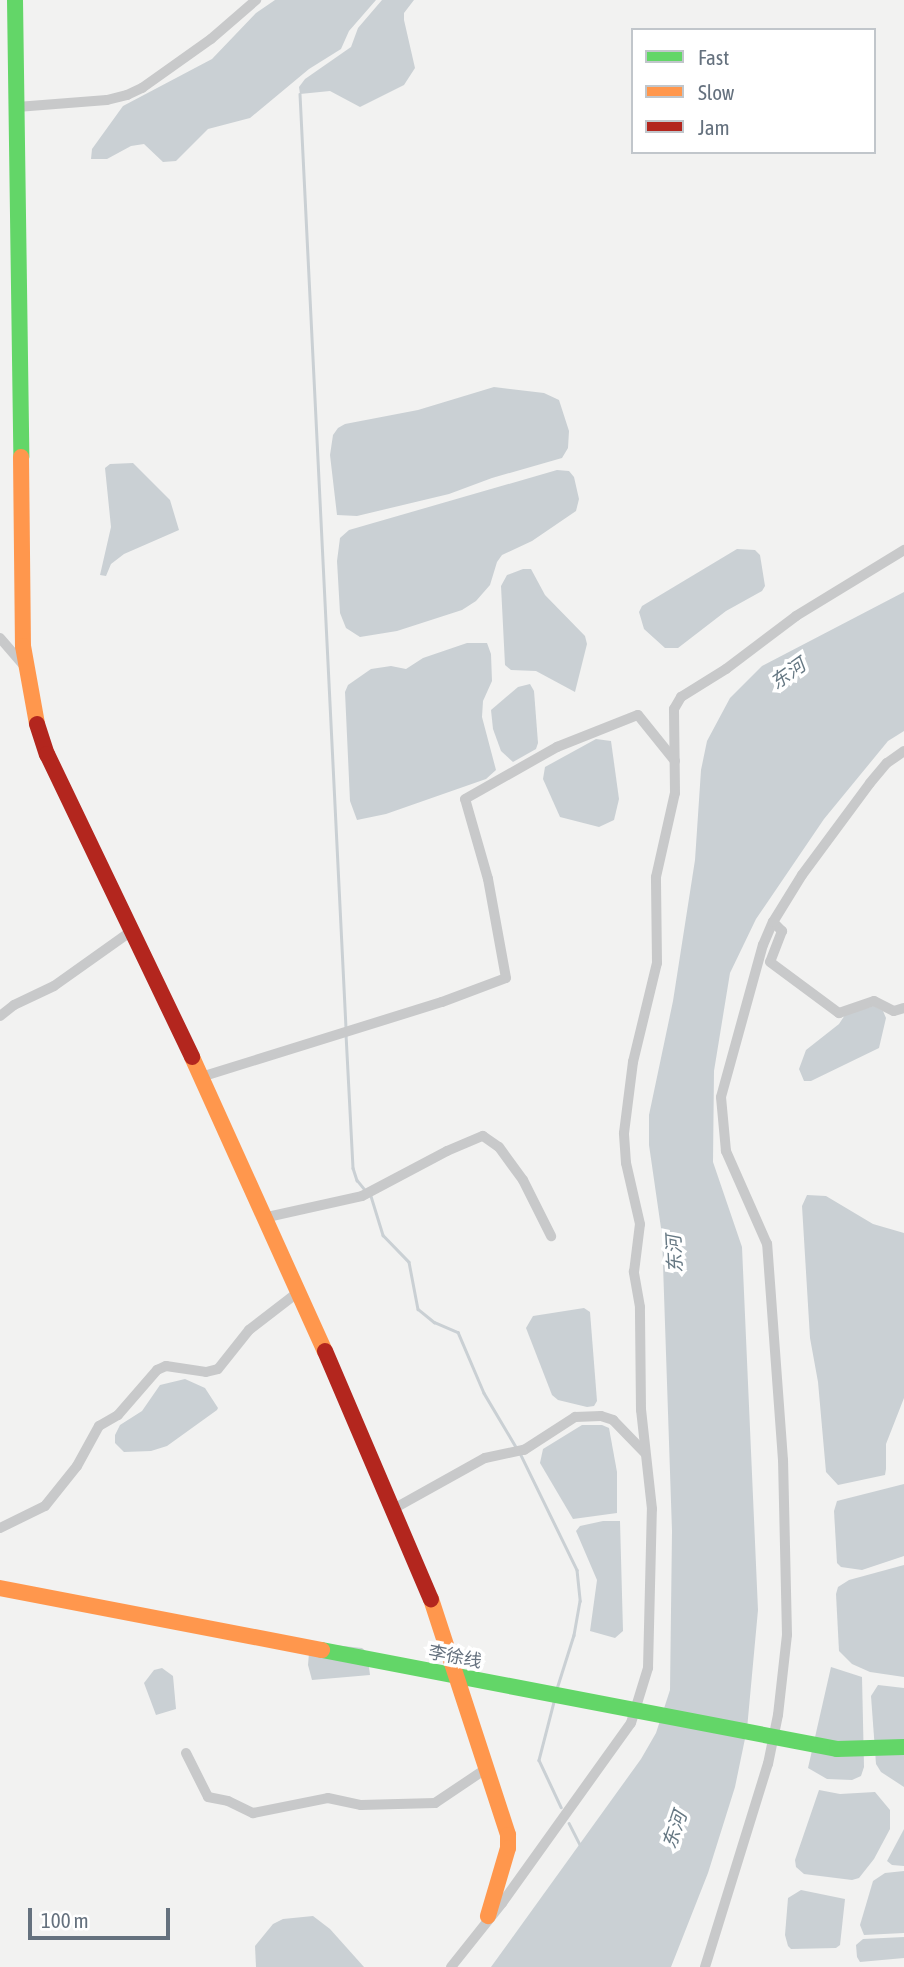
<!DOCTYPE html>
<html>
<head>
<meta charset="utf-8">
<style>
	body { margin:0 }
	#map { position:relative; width:904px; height:1967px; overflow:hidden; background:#f2f2f1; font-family:"Asap Condensed","Noto Sans SC",sans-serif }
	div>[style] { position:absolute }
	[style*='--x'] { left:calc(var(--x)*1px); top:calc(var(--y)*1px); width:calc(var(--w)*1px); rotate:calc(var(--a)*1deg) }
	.water>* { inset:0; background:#cad0d4 }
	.stream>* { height:2.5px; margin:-1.25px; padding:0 1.25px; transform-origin:1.25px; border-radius:1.25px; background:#cad0d4 }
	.street>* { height:10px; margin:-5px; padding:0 5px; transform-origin:5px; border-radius:5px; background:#c8c9ca }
	.fast>* { height:16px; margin:-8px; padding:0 8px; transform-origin:8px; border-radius:8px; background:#63d668 }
	.slow>* { height:16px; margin:-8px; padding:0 8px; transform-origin:8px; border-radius:8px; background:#ff974d }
	.jam>* { height:16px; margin:-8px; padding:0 8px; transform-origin:8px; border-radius:8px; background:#b3261e }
	span { translate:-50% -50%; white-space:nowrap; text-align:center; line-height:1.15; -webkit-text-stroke:7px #fff; paint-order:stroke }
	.street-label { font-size:18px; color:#65717e }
	.water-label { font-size:19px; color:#667883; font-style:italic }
	.legend { position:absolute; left:631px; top:28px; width:245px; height:126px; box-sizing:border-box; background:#fff; border:2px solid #c1c6cb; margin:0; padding:9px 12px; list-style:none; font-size:21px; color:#65717e }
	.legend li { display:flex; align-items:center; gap:14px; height:35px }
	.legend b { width:35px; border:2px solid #c1c6cb }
	.scale { position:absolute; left:28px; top:1908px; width:142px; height:32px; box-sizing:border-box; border:4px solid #65717e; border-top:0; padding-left:9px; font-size:21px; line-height:24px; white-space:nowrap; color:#65717e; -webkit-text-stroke:5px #fff; paint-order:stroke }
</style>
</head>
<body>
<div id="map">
	<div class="water">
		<i style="clip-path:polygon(275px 0,376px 0,349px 31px,341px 49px,309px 69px,250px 118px,208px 129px,176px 161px,163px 162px,144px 144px,131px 146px,107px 159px,91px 159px,92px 149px,123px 106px,212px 59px,256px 13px)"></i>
		<i style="clip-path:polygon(382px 0,414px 0,404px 13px,404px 20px,415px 68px,404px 85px,360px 107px,330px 91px,300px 94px,299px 87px,305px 79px,351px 47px,358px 28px)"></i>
		<i style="clip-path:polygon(494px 387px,544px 393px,559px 400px,569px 431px,568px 448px,562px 458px,492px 478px,449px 494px,357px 516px,337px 515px,330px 455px,333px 435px,338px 428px,345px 424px,418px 410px)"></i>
		<i style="clip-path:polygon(133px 463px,170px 500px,179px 530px,124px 554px,111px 564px,106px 576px,100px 575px,111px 527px,105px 468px,110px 464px)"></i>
		<i style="clip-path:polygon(557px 470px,569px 471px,574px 477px,579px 499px,576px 511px,532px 541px,502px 555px,497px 562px,490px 585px,476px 601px,462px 610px,397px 631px,360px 637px,346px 628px,340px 613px,337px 561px,340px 538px,349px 530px)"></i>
		<i style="clip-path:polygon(737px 549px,755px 550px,760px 555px,765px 586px,762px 591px,726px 611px,678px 648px,665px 648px,644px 629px,639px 612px,642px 606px)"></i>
		<i style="clip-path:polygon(523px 569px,531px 569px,545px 595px,585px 636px,587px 644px,575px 692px,536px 671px,511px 670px,505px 665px,501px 586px,507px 575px)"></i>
		<i style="clip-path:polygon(904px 592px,904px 731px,888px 741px,824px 819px,756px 919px,730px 973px,714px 1071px,713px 1162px,742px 1247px,758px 1610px,747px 1729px,735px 1787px,708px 1873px,671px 1967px,491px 1967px,641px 1759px,656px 1733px,670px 1690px,672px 1531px,662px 1235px,649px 1145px,649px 1115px,673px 1001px,695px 860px,701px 770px,707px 741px,730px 698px,762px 666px)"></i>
		<i style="clip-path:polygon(467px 643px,487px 643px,491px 654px,492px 681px,483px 701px,482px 717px,496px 770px,486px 779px,386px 814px,357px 820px,350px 801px,345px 692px,348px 685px,371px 669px,391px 666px,406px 669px,423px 658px)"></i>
		<i style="clip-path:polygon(530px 684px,534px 691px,538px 743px,536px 749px,513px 762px,501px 751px,493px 729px,491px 710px,518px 687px)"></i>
		<i style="clip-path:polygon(596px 739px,611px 741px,619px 799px,614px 820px,599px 827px,560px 817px,543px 779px,545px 767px)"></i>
		<i style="clip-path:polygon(874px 1006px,883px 1011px,886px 1018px,879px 1048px,811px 1081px,804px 1081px,799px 1069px,806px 1050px,839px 1024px,845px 1015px)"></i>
		<i style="clip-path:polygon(807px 1195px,826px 1196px,873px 1224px,904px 1233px,904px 1398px,886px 1444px,886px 1469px,885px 1475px,838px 1485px,826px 1472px,818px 1382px,810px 1338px,802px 1206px)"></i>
		<i style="clip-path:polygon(584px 1308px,590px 1312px,597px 1401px,594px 1406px,587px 1407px,558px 1400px,552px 1395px,526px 1328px,533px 1316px)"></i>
		<i style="clip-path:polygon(185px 1379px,205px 1388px,218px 1408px,217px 1410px,167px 1446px,151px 1451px,124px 1452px,115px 1443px,115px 1435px,120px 1425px,142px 1411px,160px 1385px)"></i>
		<i style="clip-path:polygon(582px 1425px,602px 1425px,609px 1428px,617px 1472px,617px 1513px,573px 1519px,540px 1463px,543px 1449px)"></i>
		<i style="clip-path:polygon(904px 1484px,904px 1556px,862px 1570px,841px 1567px,837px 1563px,834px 1511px,837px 1501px)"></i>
		<i style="clip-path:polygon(603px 1521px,620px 1521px,623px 1631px,615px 1638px,590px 1631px,597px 1580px,576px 1531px,580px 1526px)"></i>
		<i style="clip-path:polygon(904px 1565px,904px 1677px,870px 1672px,852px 1664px,839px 1651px,836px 1594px,838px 1587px,849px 1580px)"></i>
		<i style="clip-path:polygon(324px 1644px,362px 1648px,367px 1652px,370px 1675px,312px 1680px,308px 1665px,309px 1653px)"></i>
		<i style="clip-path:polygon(831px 1667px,862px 1677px,864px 1767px,861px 1776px,852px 1780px,827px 1779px,808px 1768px)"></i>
		<i style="clip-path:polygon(162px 1668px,173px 1676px,176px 1709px,156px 1715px,144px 1683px,154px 1670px)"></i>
		<i style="clip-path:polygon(878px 1685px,904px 1688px,904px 1787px,881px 1772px,876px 1764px,871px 1696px)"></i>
		<i style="clip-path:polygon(819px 1790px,840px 1794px,875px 1792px,890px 1810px,890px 1829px,874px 1859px,859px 1878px,852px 1880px,804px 1874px,796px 1867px,795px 1860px)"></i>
		<i style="clip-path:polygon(904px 1829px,904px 1866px,892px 1865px,887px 1861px)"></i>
		<i style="clip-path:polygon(904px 1871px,904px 1933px,864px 1935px,860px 1925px,873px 1881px,885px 1873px)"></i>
		<i style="clip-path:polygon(801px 1890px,845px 1899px,840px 1945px,836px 1948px,791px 1949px,788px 1946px,785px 1935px,788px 1898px)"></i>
		<i style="clip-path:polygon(313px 1916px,330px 1929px,364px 1967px,256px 1967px,255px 1946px,273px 1924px,283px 1919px)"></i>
		<i style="clip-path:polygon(904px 1937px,904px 1958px,860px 1962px,857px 1957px,856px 1945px,863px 1939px)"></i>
	</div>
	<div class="stream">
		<i style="--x:300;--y:94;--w:934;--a:87.18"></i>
		<i style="--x:346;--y:1034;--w:134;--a:87"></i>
		<i style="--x:353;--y:1168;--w:13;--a:72"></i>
		<i style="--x:357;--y:1180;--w:14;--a:51"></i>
		<i style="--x:371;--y:1196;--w:41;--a:72.9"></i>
		<i style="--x:383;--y:1235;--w:37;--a:46"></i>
		<i style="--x:409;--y:1262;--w:48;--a:79.2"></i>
		<i style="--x:418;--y:1309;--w:21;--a:39"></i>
		<i style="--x:434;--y:1322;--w:26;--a:23"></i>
		<i style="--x:458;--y:1332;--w:66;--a:66.9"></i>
		<i style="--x:484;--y:1393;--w:63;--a:59.3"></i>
		<i style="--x:520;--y:1453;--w:130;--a:64"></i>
		<i style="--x:577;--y:1570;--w:31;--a:84"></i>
		<i style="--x:580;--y:1601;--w:35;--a:100"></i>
		<i style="--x:574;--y:1635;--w:57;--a:107.5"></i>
		<i style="--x:554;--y:1702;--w:60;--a:104.5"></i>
		<i style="--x:539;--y:1760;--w:52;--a:64.9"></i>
		<i style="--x:569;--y:1823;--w:25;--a:63"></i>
	</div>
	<div class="street">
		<i style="--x:17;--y:107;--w:90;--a:-4.4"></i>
		<i style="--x:107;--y:100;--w:21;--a:-14"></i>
		<i style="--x:127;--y:95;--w:17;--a:-25"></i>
		<i style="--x:142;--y:88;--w:85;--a:-35.4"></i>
		<i style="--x:211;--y:39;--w:60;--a:-40.9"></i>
		<i style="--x:0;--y:638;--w:38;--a:49"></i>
		<i style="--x:773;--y:922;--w:13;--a:45"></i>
		<i style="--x:782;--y:931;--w:33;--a:111"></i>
		<i style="--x:770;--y:962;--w:86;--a:36.5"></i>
		<i style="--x:839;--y:1013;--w:37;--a:-19"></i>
		<i style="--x:874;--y:1001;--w:22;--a:27"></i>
		<i style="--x:894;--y:1011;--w:10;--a:-17"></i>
		<i style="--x:0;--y:1016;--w:18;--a:-38"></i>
		<i style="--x:14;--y:1005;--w:44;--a:-25.4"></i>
		<i style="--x:54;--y:986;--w:93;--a:-35.4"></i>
		<i style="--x:201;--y:1077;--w:252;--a:-17.3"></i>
		<i style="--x:442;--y:1002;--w:68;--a:-20.6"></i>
		<i style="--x:506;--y:978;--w:101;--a:-100.3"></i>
		<i style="--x:488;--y:879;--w:83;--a:-106"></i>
		<i style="--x:465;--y:799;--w:106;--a:-29.5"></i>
		<i style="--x:557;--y:747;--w:87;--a:-21.6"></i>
		<i style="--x:638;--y:715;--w:59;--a:51.2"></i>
		<i style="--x:263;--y:1218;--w:101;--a:-12.5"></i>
		<i style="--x:362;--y:1196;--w:96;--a:-27.9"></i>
		<i style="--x:447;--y:1151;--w:39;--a:-23"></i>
		<i style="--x:483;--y:1136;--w:19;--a:35"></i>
		<i style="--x:499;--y:1147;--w:41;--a:54"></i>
		<i style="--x:523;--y:1180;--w:63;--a:63.4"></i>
		<i style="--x:395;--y:1508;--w:103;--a:-29.1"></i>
		<i style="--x:485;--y:1458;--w:40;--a:-12"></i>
		<i style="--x:524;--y:1450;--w:61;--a:-32.9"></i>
		<i style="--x:575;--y:1417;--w:26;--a:-2"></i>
		<i style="--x:601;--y:1416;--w:13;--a:18"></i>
		<i style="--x:613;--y:1420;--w:46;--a:45.9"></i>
		<i style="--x:0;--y:1528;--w:50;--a:-26.1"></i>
		<i style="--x:45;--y:1506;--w:51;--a:-51.3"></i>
		<i style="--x:77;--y:1466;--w:46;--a:-61.2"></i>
		<i style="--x:99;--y:1426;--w:22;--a:-30"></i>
		<i style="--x:118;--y:1415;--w:60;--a:-49.1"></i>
		<i style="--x:157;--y:1370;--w:10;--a:-24"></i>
		<i style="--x:166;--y:1366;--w:40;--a:8.5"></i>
		<i style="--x:206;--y:1372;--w:12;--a:-14"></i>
		<i style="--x:218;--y:1369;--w:50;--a:-51.5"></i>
		<i style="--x:249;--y:1330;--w:61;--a:-37.6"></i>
		<i style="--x:186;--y:1753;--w:49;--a:63.4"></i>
		<i style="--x:208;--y:1797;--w:20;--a:11"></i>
		<i style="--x:228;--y:1801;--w:28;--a:26"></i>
		<i style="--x:253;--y:1813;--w:76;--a:-11.3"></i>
		<i style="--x:328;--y:1798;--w:34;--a:12"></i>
		<i style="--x:361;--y:1805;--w:74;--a:-1.5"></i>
		<i style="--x:435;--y:1803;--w:63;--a:-33.9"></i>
		<i style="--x:451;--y:1967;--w:82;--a:-51.4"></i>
		<i style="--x:502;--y:1903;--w:221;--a:-54.4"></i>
		<i style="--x:631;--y:1723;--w:58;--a:-72.8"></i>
		<i style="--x:648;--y:1668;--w:159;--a:-88.6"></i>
		<i style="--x:652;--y:1509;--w:100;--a:-96.3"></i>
		<i style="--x:641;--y:1410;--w:103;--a:-90.6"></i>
		<i style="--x:640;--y:1307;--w:36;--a:-100"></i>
		<i style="--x:634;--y:1272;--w:48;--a:-82.9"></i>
		<i style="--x:640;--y:1224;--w:63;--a:-102.9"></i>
		<i style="--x:626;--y:1163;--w:30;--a:-94"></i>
		<i style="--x:624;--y:1133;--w:72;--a:-82.8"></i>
		<i style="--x:633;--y:1062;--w:102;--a:-76.4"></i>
		<i style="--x:657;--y:963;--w:86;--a:-90.7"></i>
		<i style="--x:656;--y:877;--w:86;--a:-77.3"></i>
		<i style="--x:675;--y:793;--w:84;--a:-90.7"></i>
		<i style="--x:674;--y:709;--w:14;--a:-60"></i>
		<i style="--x:681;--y:697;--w:53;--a:-31.9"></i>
		<i style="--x:726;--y:669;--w:88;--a:-37.1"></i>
		<i style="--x:796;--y:616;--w:127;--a:-31.4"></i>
		<i style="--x:705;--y:1967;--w:213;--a:-72.8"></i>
		<i style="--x:768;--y:1764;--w:50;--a:-78.5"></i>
		<i style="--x:778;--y:1715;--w:81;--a:-83.6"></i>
		<i style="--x:787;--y:1635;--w:175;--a:-91.3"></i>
		<i style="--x:783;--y:1460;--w:217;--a:-94.2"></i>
		<i style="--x:767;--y:1244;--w:102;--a:-113.8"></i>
		<i style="--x:726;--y:1151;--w:54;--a:-95.3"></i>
		<i style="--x:721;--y:1097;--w:158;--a:-74.6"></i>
		<i style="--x:763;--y:945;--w:25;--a:-67"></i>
		<i style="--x:773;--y:922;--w:55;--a:-58.3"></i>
		<i style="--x:802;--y:875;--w:114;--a:-53.5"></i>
		<i style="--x:870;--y:783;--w:26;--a:-50"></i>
		<i style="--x:887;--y:763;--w:21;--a:-35"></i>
	</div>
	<div class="fast">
		<i style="--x:15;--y:0;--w:457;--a:89.2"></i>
		<i style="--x:322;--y:1650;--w:524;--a:10.88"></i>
		<i style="--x:837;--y:1749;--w:67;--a:-1.7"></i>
	</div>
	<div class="slow">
		<i style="--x:21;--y:457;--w:189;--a:89.4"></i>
		<i style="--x:23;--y:646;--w:79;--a:79.8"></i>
		<i style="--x:192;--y:1057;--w:323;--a:65.7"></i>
		<i style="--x:0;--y:1588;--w:328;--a:10.9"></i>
		<i style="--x:431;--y:1599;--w:248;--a:71.9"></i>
		<i style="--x:508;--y:1835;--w:13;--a:90"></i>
		<i style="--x:508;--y:1848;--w:71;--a:106.4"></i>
	</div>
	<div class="jam">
		<i style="--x:37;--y:724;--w:32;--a:72"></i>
		<i style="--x:47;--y:754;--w:336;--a:64.4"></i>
		<i style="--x:325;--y:1351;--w:270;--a:66.9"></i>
	</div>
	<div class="street-label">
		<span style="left:455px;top:1657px;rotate:11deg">李徐线</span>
	</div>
	<div class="water-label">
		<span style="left:788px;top:674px;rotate:-35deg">东河</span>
		<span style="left:675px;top:1254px;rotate:-93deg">东河</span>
		<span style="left:675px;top:1830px;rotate:-71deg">东河</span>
	</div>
	<ul class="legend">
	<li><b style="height:9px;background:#63d668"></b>Fast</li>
	<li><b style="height:9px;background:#ff974d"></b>Slow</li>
	<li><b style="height:9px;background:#b3261e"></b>Jam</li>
	</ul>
	<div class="scale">100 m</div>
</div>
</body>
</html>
